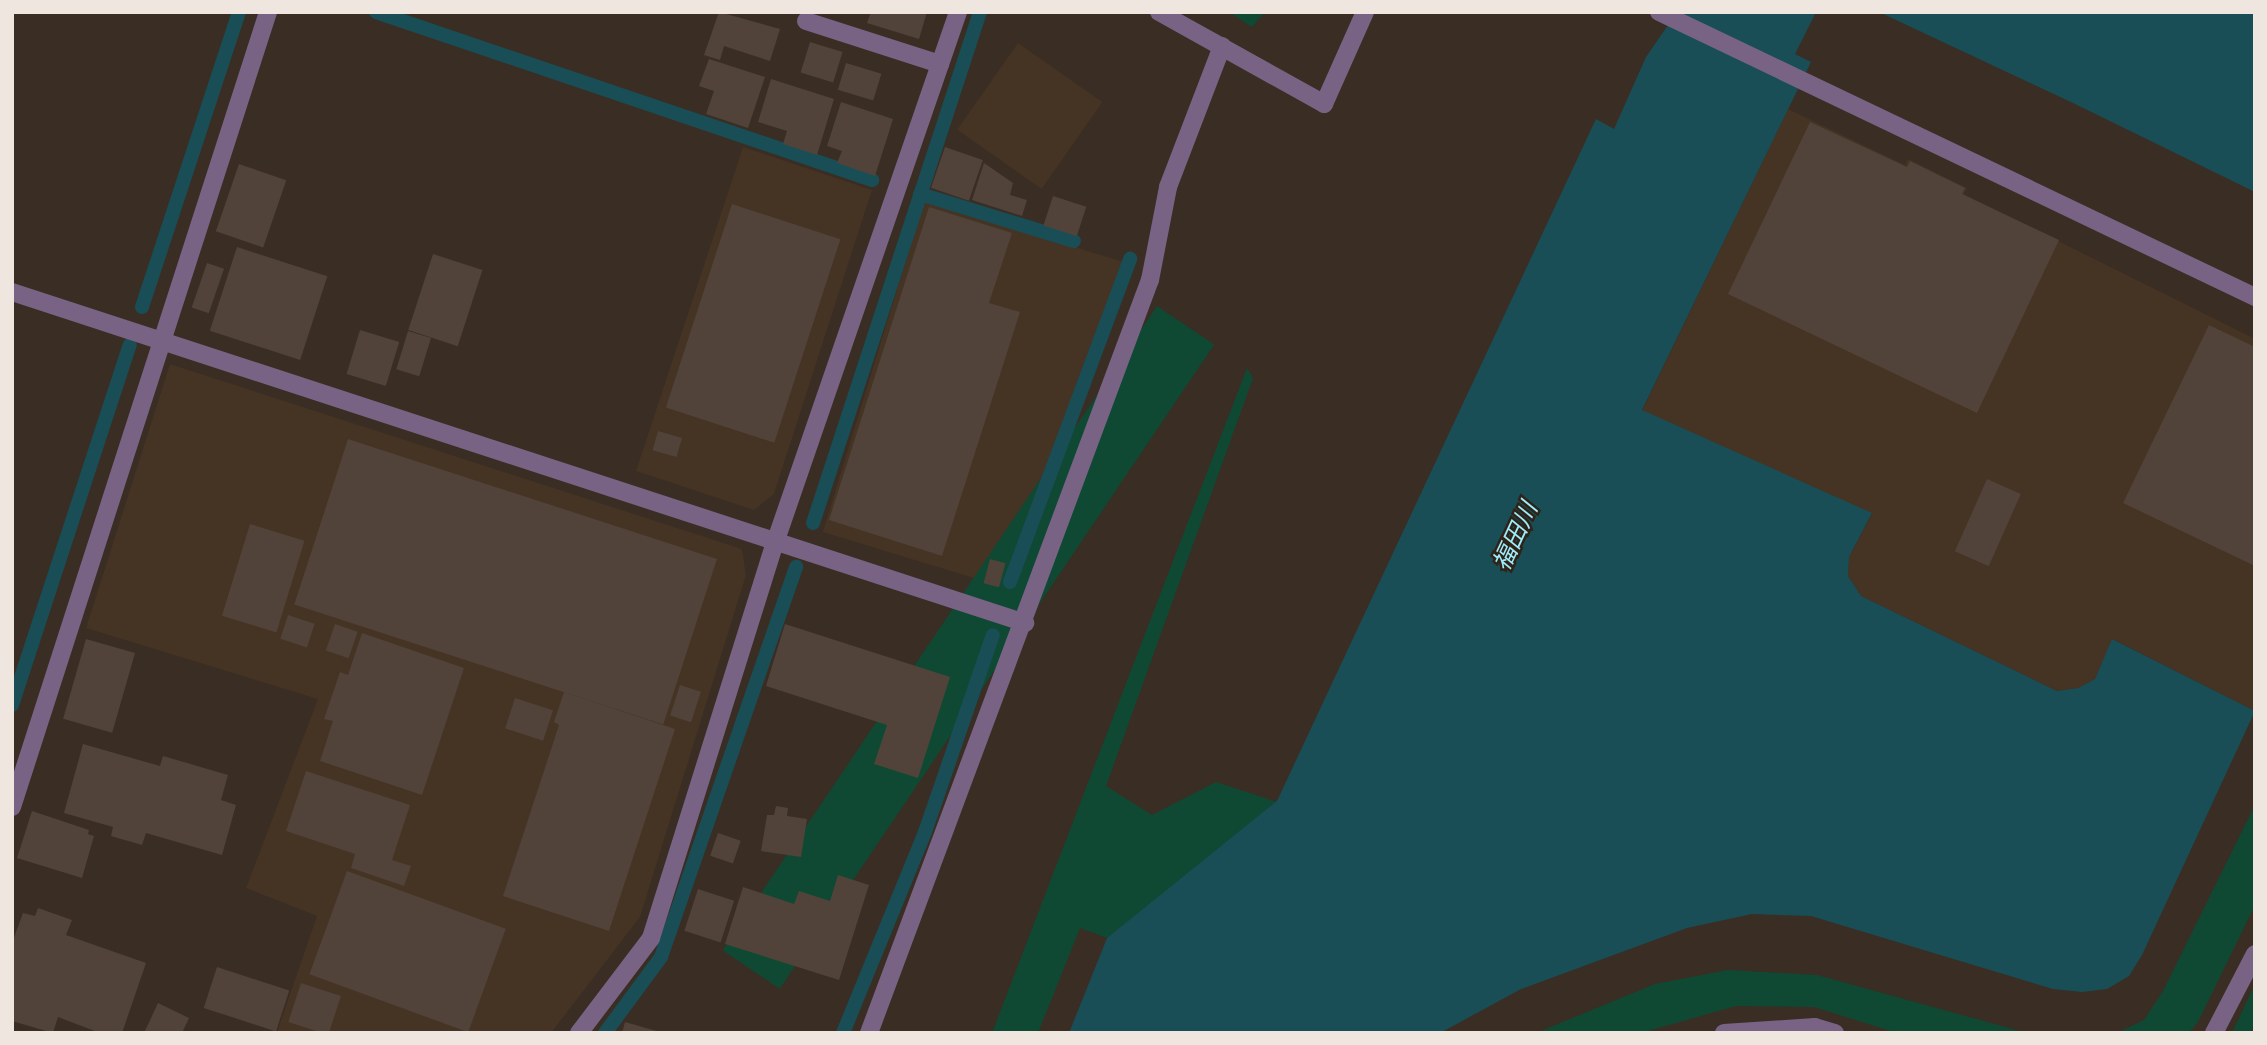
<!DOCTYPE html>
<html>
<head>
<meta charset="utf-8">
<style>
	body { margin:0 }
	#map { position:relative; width:2267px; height:1045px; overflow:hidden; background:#3a2d23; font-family:Barlow,"Noto Sans JP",sans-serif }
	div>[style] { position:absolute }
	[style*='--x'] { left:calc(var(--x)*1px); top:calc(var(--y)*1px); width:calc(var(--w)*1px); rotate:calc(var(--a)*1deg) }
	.built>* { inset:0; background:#453324; transform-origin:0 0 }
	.green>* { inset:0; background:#0f4933; transform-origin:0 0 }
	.water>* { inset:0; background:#194e56 }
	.stream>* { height:14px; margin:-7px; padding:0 7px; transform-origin:7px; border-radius:7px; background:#194e56 }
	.building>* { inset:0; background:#514339; transform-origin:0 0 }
	.lane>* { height:18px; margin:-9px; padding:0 9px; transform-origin:9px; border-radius:9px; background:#796385 }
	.street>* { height:18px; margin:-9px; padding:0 9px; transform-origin:9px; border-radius:9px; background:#796385 }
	span { translate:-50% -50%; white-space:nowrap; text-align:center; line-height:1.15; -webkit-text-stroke:5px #2f2319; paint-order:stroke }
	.water-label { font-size:24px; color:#9eedfb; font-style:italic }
	.frame { position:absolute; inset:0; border:14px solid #eee6df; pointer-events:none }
</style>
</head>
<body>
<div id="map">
	<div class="built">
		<i style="left:1018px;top:43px;width:103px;height:106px;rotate:35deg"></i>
		<i style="clip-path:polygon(1788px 109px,1905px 165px,1908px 159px,1967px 188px,1964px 194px,2255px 339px,2255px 711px,2113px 639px,2095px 679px,2078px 688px,2057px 691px,1861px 596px,1848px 576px,1849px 557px,1872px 514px,1642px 411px)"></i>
		<i style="clip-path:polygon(743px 147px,872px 190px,774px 494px,754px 510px,636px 471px)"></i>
		<i style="left:924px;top:201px;width:209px;height:346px;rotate:17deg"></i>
		<i style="clip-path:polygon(170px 364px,742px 549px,746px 575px,640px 917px,551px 1033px,277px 1032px,317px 916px,246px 888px,318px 699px,86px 628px)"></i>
	</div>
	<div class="green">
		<i style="clip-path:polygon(1229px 12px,1265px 12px,1252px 27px)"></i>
		<i style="left:1157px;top:306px;width:69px;height:777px;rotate:34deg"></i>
		<i style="clip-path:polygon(1247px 368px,1253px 378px,1106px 786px,1152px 815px,1216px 782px,1277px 802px,1107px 938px,1080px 928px,1038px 1033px,992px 1033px)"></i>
		<i style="clip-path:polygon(2255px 805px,2255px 905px,2198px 1022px,2189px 1033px,2117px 1033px,2144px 1020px,2163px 991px)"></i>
		<i style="clip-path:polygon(1728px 970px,1817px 975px,2027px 1033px,1897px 1033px,1814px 1007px,1736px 1006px,1641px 1033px,1536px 1033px,1655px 984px)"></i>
		<i style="clip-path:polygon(2255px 984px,2255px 1025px,2250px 1033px,2232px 1033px)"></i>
	</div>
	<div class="water">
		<i style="clip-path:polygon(1677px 12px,1816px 12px,1795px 54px,1811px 62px,1642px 410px,1872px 513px,1849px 557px,1848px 576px,1861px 596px,2057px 691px,2078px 688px,2095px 679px,2112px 639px,2255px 711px,2142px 955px,2129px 976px,2107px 989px,2082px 992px,2053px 989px,1811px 916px,1752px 914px,1687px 928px,1521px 989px,1440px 1033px,1069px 1033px,1107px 938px,1277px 801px,1596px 119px,1614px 129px,1646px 57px)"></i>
		<i style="clip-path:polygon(1879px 12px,2255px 12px,2255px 192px,2073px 103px)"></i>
	</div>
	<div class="stream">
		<i style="--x:376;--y:12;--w:524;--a:18.71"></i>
		<i style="--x:920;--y:194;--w:161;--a:17"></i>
		<i style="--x:142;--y:307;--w:311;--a:-71.8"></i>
		<i style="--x:813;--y:523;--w:538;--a:-71.9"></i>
		<i style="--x:1010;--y:582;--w:345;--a:-69.6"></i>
		<i style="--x:12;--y:705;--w:379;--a:-71.9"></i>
		<i style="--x:605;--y:1033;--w:94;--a:-53.6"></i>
		<i style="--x:661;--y:957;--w:413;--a:-70.9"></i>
		<i style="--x:843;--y:1033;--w:217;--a:-67.8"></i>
		<i style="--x:925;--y:832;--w:208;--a:-71"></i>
	</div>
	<div class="building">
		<i style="clip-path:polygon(719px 12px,780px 29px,770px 61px,724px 46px,720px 60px,704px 55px)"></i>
		<i style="clip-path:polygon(871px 12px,927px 12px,919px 39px,867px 23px)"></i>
		<i style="left:810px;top:42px;width:34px;height:32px;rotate:17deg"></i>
		<i style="clip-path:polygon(709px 59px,765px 77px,748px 128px,706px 114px,714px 91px,699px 86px)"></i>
		<i style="left:846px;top:63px;width:37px;height:28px;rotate:17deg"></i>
		<i style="clip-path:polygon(771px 79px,834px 99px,817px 155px,783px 144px,787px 131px,758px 122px)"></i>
		<i style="clip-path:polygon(841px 102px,893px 119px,875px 176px,837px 163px,842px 151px,827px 146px)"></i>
		<i style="clip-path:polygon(1810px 122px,1907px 167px,1910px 161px,1965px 188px,1962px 194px,2059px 240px,1977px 413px,1728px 294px)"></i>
		<i style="left:945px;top:147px;width:40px;height:43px;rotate:19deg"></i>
		<i style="clip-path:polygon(984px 163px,1013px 183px,1010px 195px,1027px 200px,1022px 216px,972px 200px)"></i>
		<i style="left:239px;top:164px;width:50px;height:71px;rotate:19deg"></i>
		<i style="left:1053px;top:196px;width:35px;height:31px;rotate:18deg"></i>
		<i style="left:732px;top:204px;width:114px;height:214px;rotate:18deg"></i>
		<i style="clip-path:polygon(929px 207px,1012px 233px,989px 303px,1020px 312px,942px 556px,829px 520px)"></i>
		<i style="left:237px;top:247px;width:95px;height:88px;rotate:18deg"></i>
		<i style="left:433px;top:254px;width:52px;height:80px;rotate:18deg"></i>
		<i style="left:207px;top:263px;width:18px;height:47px;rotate:19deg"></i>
		<i style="clip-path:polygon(2209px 325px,2255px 347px,2255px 566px,2123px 503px)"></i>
		<i style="left:360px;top:330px;width:41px;height:46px;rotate:17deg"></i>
		<i style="left:408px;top:331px;width:24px;height:40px;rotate:17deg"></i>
		<i style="left:658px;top:431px;width:25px;height:20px;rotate:16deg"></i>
		<i style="left:348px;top:439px;width:388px;height:174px;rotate:18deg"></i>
		<i style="left:1987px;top:479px;width:37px;height:79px;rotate:24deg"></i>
		<i style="left:250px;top:524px;width:57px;height:96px;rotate:17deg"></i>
		<i style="left:990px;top:559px;width:16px;height:25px;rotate:15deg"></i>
		<i style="left:288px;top:615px;width:28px;height:25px;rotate:18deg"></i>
		<i style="left:335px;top:624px;width:24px;height:28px;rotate:19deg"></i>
		<i style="clip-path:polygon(785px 624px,950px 677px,918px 778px,874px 764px,887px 725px,766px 686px)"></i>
		<i style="clip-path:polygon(362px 633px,464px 668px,422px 795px,320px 761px,333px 721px,324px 719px,340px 672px,348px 675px)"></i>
		<i style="left:86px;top:639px;width:51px;height:83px;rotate:16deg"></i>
		<i style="left:680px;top:685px;width:22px;height:32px;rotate:18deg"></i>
		<i style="clip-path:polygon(564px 692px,675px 729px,609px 931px,503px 896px,559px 725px,554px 722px)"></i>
		<i style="left:515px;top:698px;width:40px;height:32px;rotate:18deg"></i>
		<i style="clip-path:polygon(83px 744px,160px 766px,163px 756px,228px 775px,221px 800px,236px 805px,222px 855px,146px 833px,142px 845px,111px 836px,113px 827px,64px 813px)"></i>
		<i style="clip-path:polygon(306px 771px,410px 805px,392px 860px,411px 866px,404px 886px,351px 868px,355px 854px,286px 831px)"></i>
		<i style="clip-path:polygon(776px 806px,788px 808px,787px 816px,807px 819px,801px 857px,761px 851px,767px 815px,774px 815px)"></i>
		<i style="clip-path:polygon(32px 811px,89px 830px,88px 834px,94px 836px,82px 878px,17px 858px)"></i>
		<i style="left:718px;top:833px;width:24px;height:24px;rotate:19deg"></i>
		<i style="left:347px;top:871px;width:169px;height:110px;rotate:20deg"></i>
		<i style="clip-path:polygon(838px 875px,869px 885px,839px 980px,725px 944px,743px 887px,794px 904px,799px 891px,830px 901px)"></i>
		<i style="left:698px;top:889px;width:38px;height:44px;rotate:18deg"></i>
		<i style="clip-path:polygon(38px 908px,72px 920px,66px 935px,146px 963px,122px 1033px,100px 1033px,58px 1017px,53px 1033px,12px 1021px,12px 943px,23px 913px,35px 916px)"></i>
		<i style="left:217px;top:967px;width:76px;height:43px;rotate:18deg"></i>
		<i style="left:301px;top:983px;width:42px;height:41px;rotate:18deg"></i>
		<i style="clip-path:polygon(158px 1003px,189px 1018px,182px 1033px,144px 1033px)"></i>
		<i style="clip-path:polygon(625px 1022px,660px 1032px,660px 1033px,622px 1033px)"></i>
	</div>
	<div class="lane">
		<i style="--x:1659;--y:12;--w:661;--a:25.56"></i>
		<i style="--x:806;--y:21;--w:141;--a:17.8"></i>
	</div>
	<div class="street">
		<i style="--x:1159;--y:12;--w:189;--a:29.1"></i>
		<i style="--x:1324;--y:104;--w:101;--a:-66"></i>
		<i style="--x:12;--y:292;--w:1066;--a:18.09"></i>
		<i style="--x:12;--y:807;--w:835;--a:-72.15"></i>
		<i style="--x:579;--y:1033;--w:119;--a:-52.8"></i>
		<i style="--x:651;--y:938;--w:417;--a:-72.6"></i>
		<i style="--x:776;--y:540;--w:558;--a:-70.98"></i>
		<i style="--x:869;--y:1033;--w:804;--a:-69.54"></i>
		<i style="--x:1150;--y:280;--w:95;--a:-79"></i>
		<i style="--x:1168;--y:187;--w:151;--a:-69"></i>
		<i style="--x:1724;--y:1033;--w:91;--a:-3.8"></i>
		<i style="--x:1815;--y:1027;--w:21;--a:17"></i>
		<i style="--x:2214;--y:1033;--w:89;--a:-62.6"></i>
	</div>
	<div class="water-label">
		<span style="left:1514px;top:536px;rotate:-65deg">福田川</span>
	</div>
	<div class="frame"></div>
</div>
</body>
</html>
